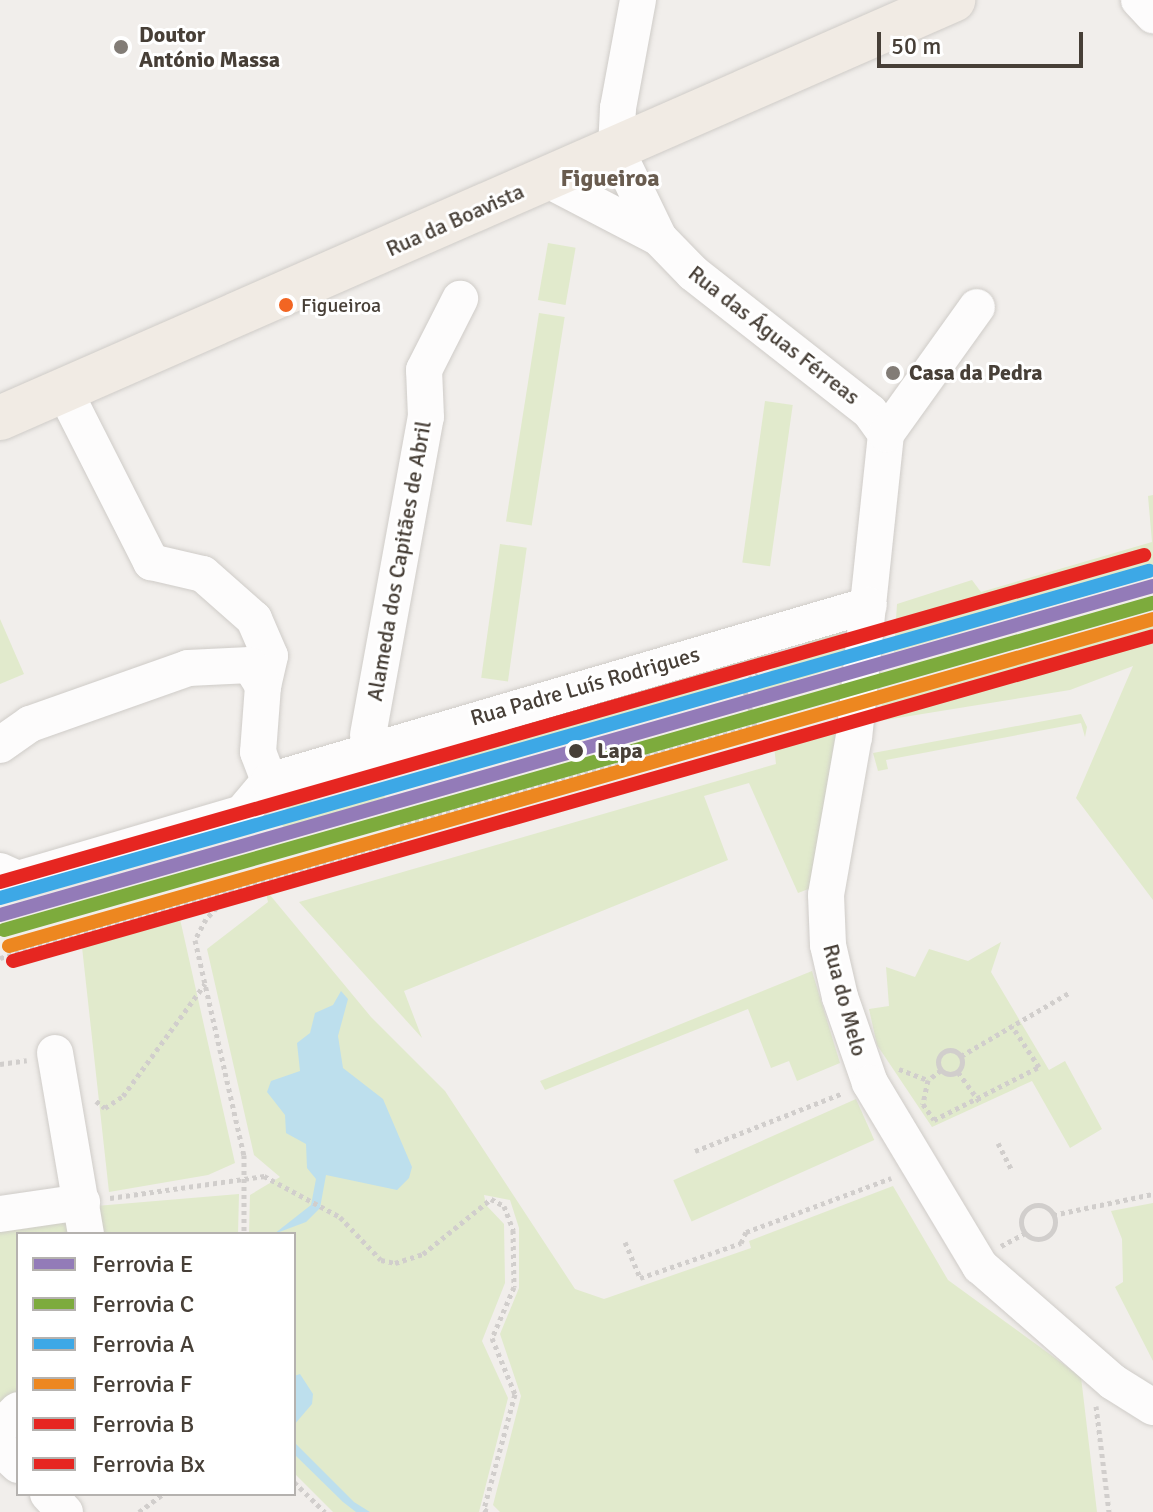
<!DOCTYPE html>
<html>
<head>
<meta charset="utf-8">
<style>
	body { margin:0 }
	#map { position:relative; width:1153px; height:1512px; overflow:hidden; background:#f1eeeb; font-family:Signika,sans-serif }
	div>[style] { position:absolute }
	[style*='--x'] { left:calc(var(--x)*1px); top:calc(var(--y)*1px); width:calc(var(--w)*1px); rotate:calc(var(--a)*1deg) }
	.green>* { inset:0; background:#e1eacc; transform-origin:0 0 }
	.water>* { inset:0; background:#bddfed }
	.path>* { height:5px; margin-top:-2.5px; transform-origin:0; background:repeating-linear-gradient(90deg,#d1cecc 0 4px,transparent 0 8px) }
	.path>.ring { margin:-2.5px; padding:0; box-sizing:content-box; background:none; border:5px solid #d1cecc; border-radius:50% }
	.roads { filter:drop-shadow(0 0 2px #cfccc8) drop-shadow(0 0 2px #cfccc8) }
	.minor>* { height:36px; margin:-18px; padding:0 18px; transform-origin:18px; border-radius:18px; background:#fdfcfc }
	.major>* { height:44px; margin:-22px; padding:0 22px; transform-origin:22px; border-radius:22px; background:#f1ebe4 }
	.rail-1>* { height:14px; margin:-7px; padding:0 7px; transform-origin:7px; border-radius:7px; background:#937bb8 }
	.rail-2>* { height:14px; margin:-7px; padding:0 7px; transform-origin:7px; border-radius:7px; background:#7dab3d }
	.rail-3>* { height:14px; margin:-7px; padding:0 7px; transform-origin:7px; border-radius:7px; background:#3da8e6 }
	.rail-4>* { height:14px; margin:-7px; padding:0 7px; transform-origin:7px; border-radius:7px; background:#ed8720 }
	.rail-5>* { height:14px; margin:-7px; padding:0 7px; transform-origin:7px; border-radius:7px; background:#e62621 }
	.rail-6>* { height:14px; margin:-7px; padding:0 7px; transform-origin:7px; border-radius:7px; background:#e62621 }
	.dots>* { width:22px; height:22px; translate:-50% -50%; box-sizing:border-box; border:4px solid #fff; border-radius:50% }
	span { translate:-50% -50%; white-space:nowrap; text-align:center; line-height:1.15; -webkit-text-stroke:6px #fff; paint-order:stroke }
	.bus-label { font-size:20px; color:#473f37 }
	.left { translate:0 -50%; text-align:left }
	.poi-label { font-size:22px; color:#473f37; font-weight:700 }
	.street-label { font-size:22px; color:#473f37 }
	.stop-label { font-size:22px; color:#473f37; font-weight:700 }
	.neighbourhood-label { font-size:24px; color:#695c4f; font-weight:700 }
	.legend { position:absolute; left:16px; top:1232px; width:280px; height:264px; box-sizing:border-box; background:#fff; border:2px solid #b5b2af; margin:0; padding:10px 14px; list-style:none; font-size:24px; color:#473f37 }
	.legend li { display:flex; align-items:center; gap:16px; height:40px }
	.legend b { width:40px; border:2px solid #b5b2af }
	.scale { position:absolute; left:877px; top:32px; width:206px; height:36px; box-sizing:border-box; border:4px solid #473f37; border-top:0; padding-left:10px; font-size:24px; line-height:28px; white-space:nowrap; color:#473f37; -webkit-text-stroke:6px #fff; paint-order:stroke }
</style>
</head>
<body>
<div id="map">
	<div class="green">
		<i style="left:548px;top:243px;width:28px;height:58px;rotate:10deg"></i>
		<i style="left:539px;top:313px;width:26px;height:211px;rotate:9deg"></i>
		<i style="left:765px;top:401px;width:28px;height:163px;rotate:8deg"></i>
		<i style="clip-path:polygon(1153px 495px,1153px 576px,894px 652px,897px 604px,972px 580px,981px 592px,1152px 542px,1148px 496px)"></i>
		<i style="left:500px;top:544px;width:27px;height:135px;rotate:8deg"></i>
		<i style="clip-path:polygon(0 619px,24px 674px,0 684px)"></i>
		<i style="clip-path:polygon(1153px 621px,1153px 900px,1076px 798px,1133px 666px,1070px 690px,879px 721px,883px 696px)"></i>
		<i style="clip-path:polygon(840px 631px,850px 640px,847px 664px,758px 692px,755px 683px,812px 638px)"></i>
		<i style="clip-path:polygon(761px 648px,768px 655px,735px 682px,441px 772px,438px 761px,335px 789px,331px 777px)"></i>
		<i style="clip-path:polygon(1081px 714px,1087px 727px,1085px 737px,1081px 723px,886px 760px,888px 769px,878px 771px,873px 753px)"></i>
		<i style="clip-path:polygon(836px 731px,811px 888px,798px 893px,749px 783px,704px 796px,728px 860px,404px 991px,422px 1038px,299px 902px,776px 764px,774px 746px)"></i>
		<i style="clip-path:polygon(381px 784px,385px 798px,285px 828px,276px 820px,307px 786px,312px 803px)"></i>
		<i style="clip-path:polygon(265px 889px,371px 1017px,445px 1091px,575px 1289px,604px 1299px,751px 1248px,749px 1241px,893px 1186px,948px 1280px,1081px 1377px,1097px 1512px,500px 1512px,493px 1505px,521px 1396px,500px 1334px,519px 1288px,519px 1228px,510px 1200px,484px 1195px,486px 1205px,504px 1224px,505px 1283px,482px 1341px,508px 1398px,479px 1512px,333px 1512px,294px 1473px,294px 1234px,249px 1234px,250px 1195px,280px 1177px,254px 1155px,207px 949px,268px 902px)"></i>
		<i style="clip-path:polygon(180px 919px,235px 1163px,208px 1175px,109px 1192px,82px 947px)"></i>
		<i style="clip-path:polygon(1001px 942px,991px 972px,1049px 1070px,1065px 1061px,1102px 1129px,1070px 1148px,1032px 1081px,932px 1127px,877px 1045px,869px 1009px,889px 1006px,886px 967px,915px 977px,929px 949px,968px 961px)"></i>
		<i style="clip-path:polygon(812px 971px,840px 1063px,816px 1073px,797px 1081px,789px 1061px,771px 1068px,748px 1009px,545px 1090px,540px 1081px)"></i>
		<i style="left:856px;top:1099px;width:45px;height:200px;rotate:66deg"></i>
		<i style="clip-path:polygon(239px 1194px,238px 1234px,100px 1234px,96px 1206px)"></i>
		<i style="clip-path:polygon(1153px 1203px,1153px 1361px,1115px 1287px,1123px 1282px,1122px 1239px,1111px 1211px)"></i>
		<i style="clip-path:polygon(70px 1215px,73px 1234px,18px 1234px,18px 1395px,0 1412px,0 1224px)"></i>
	</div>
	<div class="water">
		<i style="clip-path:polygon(341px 991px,348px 999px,338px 1036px,343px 1068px,383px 1099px,412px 1167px,409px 1178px,397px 1190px,326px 1175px,320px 1208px,306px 1222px,274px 1234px,311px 1205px,316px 1179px,307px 1168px,306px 1144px,286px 1133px,285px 1115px,267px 1092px,271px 1081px,300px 1071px,297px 1043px,310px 1033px,315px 1013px,333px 1005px)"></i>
		<i style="clip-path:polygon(300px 1374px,313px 1394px,312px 1404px,294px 1425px,294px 1376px)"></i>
		<i style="clip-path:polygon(294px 1442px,354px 1502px,370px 1512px,356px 1512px,343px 1502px,294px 1454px)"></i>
	</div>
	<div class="path">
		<i style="--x:400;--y:826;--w:369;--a:-15.7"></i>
		<i style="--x:755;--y:726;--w:44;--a:-105.9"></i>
		<i style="--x:743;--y:684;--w:18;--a:-38"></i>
		<i style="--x:233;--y:890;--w:40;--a:133"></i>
		<i style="--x:206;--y:919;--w:24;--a:118"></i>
		<i style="--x:195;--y:940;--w:221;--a:77.2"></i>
		<i style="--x:244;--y:1155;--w:79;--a:90"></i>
		<i style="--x:0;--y:958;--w:419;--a:-16.5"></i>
		<i style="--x:402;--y:839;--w:52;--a:-104.6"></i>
		<i style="--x:389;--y:789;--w:369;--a:-15.6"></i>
		<i class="ring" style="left:938px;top:1050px;width:19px;height:19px"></i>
		<i style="--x:961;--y:1056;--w:125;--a:-30.3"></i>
		<i style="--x:0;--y:1064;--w:27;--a:-8"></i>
		<i style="--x:899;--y:1069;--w:31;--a:21"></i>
		<i style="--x:941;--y:1070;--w:16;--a:142"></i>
		<i style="--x:928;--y:1080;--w:25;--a:102"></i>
		<i style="--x:923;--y:1104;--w:19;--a:55"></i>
		<i style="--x:934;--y:1120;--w:118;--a:-26.8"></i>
		<i style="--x:1039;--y:1067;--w:49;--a:-123.4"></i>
		<i style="--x:958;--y:1072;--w:39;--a:54"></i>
		<i style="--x:96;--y:1101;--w:11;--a:38"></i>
		<i style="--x:105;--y:1108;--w:22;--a:-34"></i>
		<i style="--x:123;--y:1096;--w:139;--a:-53.8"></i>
		<i style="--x:998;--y:1143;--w:29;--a:63"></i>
		<i style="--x:695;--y:1151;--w:159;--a:-21.4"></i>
		<i style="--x:110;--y:1198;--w:156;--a:-8.1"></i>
		<i style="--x:264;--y:1176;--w:86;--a:28.3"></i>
		<i style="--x:340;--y:1217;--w:59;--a:46.4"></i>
		<i style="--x:381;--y:1260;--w:14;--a:12"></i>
		<i style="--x:395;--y:1263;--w:29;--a:-18"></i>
		<i style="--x:423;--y:1254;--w:87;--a:-39"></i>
		<i style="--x:491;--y:1199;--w:15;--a:28"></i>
		<i style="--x:504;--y:1206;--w:26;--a:69"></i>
		<i style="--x:513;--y:1230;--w:57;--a:89"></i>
		<i style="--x:514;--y:1287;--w:56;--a:113.3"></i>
		<i style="--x:492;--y:1338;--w:61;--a:67.7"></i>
		<i style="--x:515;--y:1394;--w:119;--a:105.1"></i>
		<i style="--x:484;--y:1509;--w:5;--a:37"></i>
		<i class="ring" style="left:1021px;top:1205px;width:29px;height:29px"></i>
		<i style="--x:1053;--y:1215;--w:102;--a:-11.9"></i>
		<i style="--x:625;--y:1242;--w:39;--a:67"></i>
		<i style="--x:640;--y:1278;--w:107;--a:-19.1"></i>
		<i style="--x:741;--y:1243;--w:12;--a:-66"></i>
		<i style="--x:746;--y:1232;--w:155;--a:-20.4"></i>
		<i style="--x:1001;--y:1246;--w:27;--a:-28"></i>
		<i style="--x:1096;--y:1406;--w:107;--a:83"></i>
		<i style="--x:294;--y:1482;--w:43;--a:44.1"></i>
		<i style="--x:139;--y:1512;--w:30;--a:-37"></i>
	</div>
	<div class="roads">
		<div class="minor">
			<i style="--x:638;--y:0;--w:110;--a:100.5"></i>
			<i style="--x:618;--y:108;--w:41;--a:92.8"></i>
			<i style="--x:616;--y:149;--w:99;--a:64.2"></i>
			<i style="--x:1139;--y:0;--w:21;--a:47"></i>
			<i style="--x:548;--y:180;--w:125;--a:27.6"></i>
			<i style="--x:659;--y:238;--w:49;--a:45.8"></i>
			<i style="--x:693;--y:273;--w:225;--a:38.1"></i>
			<i style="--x:870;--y:412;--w:27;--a:54"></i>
			<i style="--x:886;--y:434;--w:304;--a:96"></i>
			<i style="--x:854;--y:736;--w:161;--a:100"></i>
			<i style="--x:826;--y:895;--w:50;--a:87.7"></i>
			<i style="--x:828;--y:945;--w:53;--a:77"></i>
			<i style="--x:840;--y:997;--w:91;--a:70.8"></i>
			<i style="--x:870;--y:1083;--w:214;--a:59"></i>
			<i style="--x:980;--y:1266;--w:176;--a:41.1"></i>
			<i style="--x:1113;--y:1382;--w:47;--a:32"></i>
			<i style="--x:73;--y:408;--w:173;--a:63.1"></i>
			<i style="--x:151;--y:562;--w:53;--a:13"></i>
			<i style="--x:203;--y:574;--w:68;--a:41.4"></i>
			<i style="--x:254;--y:619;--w:40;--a:66.6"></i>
			<i style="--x:270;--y:656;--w:31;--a:103"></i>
			<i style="--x:886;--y:434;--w:156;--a:-54.4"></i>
			<i style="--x:368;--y:735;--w:323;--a:-79.7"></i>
			<i style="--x:426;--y:417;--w:47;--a:-92.4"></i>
			<i style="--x:424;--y:370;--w:80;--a:-63.1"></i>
			<i style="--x:0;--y:745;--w:37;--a:-35"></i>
			<i style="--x:30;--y:724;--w:168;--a:-19.5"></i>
			<i style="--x:188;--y:668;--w:62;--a:-2.8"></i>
			<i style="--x:250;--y:665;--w:25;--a:58"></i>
			<i style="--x:263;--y:686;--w:66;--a:94.3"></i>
			<i style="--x:258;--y:752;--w:31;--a:69"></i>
			<i style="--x:0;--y:871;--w:20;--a:24"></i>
			<i style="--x:18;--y:879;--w:234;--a:-16.4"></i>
			<i style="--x:242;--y:813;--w:42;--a:-49.8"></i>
			<i style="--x:269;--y:781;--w:625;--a:-16.35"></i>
			<i style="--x:55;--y:1053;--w:184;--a:80.3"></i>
			<i style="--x:0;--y:1214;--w:83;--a:-8.3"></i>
			<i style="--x:0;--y:1428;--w:25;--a:-45"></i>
			<i style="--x:0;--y:1448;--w:25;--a:43"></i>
			<i style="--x:48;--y:1494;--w:25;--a:47"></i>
		</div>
		<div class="major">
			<i style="--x:0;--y:418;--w:1041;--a:-23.68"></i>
		</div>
	</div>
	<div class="rail-1">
		<i style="--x:0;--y:915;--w:1199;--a:-15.93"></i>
	</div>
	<div class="rail-2">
		<i style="--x:4;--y:930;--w:1195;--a:-15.89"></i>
	</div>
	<div class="rail-3">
		<i style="--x:0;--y:898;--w:1195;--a:-15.89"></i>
	</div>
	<div class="rail-4">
		<i style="--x:9;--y:946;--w:1190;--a:-15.95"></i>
	</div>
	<div class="rail-5">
		<i style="--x:0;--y:882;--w:1190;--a:-15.95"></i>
	</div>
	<div class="rail-6">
		<i style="--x:13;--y:961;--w:1185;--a:-15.91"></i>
	</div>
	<div class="dots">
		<i style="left:121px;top:47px;background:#827c76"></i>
		<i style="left:286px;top:305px;background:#f26522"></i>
		<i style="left:893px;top:373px;background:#827c76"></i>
		<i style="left:576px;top:751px;background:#473f37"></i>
	</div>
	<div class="bus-label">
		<span class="left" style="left:301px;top:305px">Figueiroa</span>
	</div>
	<div class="poi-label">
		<span class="left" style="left:139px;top:47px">Doutor<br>António Massa</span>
		<span class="left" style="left:909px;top:373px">Casa da Pedra</span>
	</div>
	<div class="street-label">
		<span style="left:455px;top:220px;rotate:-24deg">Rua da Boavista</span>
		<span style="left:774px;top:335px;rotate:38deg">Rua das Águas Férreas</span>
		<span style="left:399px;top:561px;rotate:-80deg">Alameda dos Capitães de Abril</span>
		<span style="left:585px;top:686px;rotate:-16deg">Rua Padre Luís Rodrigues</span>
		<span style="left:845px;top:1000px;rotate:75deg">Rua do Melo</span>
	</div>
	<div class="stop-label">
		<span class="left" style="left:597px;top:751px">Lapa</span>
	</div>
	<div class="neighbourhood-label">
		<span style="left:610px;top:179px">Figueiroa</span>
	</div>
	<ul class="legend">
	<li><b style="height:10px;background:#937bb8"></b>Ferrovia E</li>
	<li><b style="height:10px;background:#7dab3d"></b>Ferrovia C</li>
	<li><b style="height:10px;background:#3da8e6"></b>Ferrovia A</li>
	<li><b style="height:10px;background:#ed8720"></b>Ferrovia F</li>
	<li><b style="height:10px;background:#e62621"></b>Ferrovia B</li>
	<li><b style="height:10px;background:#e62621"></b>Ferrovia Bx</li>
	</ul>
	<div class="scale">50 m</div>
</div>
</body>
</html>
